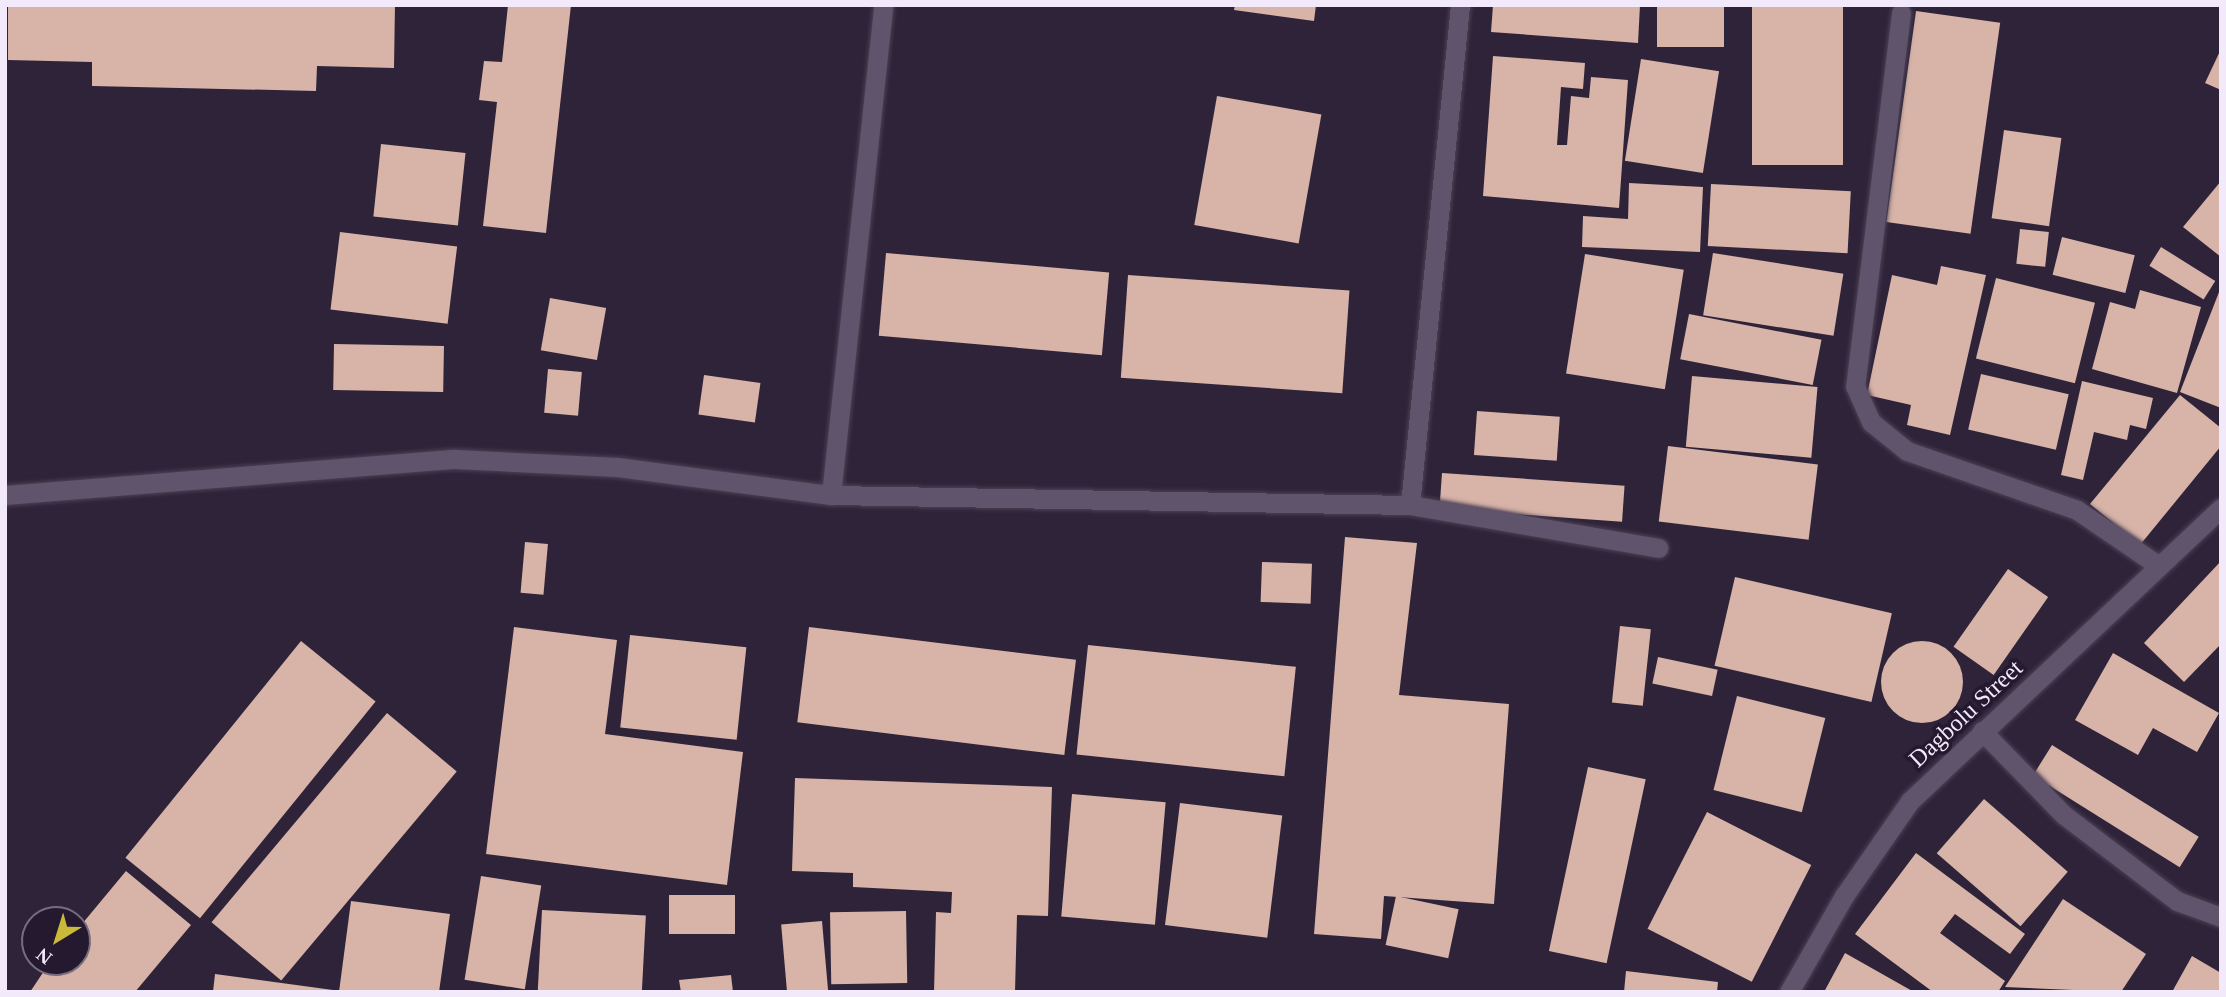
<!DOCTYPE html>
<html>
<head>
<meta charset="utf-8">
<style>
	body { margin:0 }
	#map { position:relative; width:2226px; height:997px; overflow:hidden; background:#2f2339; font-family:"Times New Roman",serif }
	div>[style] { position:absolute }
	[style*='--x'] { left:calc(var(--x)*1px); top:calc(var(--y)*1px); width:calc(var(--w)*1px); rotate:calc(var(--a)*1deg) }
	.building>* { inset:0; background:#d7b3a8; transform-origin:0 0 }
	.round { border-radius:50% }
	.roads { filter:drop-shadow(0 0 2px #4c4154) drop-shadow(0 0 2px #4c4154) }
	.minor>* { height:19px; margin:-9.5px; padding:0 9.5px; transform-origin:9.5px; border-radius:9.5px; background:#60536c }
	span { translate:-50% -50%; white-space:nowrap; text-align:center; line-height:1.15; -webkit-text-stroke:7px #25192f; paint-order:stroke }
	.street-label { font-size:24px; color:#f2eafa }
	.frame { position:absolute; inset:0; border:7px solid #f2eafa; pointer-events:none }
	.north { position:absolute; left:21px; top:906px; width:70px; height:70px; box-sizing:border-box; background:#25192f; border:2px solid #776d80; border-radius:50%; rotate:218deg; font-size:19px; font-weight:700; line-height:28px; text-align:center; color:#f2eafa }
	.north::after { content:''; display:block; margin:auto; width:24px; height:32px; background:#cbba39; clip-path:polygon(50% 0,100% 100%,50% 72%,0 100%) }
</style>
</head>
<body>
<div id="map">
	<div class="building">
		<i style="clip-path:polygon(8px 5px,395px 5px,394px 68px,317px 66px,316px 91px,92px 86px,92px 62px,8px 60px)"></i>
		<i style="clip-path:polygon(508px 5px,571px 5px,546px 233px,483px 226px,497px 102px,479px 100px,484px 61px,502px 62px)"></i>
		<i style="clip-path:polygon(1235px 5px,1316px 5px,1314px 21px,1234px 10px)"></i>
		<i style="clip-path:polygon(1493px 5px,1640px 5px,1638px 43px,1491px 32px)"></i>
		<i style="left:1657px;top:5px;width:67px;height:42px"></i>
		<i style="left:1752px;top:5px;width:91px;height:160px"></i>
		<i style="left:1916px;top:11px;width:85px;height:213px;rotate:8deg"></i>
		<i style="clip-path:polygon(2221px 49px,2221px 90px,2205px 83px)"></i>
		<i style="clip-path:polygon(1493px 56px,1585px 63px,1583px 89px,1561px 87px,1557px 145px,1567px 145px,1571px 96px,1589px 98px,1591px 77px,1628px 80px,1619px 208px,1483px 196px)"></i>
		<i style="left:1641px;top:59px;width:79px;height:103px;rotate:9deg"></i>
		<i style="left:1217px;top:96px;width:106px;height:131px;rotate:10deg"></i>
		<i style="left:2004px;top:130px;width:58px;height:89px;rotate:8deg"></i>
		<i style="left:381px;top:144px;width:85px;height:73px;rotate:6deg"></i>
		<i style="clip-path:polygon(2221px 181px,2221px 257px,2183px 227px)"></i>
		<i style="clip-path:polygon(1629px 183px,1703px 187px,1700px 252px,1582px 247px,1583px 216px,1628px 219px)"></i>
		<i style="left:1711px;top:184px;width:140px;height:62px;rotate:3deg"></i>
		<i style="left:2020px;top:229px;width:29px;height:35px;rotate:6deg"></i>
		<i style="left:340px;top:232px;width:118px;height:78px;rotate:7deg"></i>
		<i style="left:2062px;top:237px;width:75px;height:39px;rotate:14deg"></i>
		<i style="left:2161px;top:247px;width:64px;height:22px;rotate:32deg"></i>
		<i style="left:886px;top:253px;width:224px;height:83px;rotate:5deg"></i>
		<i style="left:1713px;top:253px;width:132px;height:63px;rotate:9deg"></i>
		<i style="left:1585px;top:254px;width:100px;height:121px;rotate:9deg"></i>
		<i style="clip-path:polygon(1941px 266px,1986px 275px,1950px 435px,1907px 425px,1911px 405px,1867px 395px,1892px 275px,1937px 285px)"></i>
		<i style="left:1128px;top:275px;width:222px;height:103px;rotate:4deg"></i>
		<i style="left:1996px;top:278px;width:102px;height:83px;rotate:14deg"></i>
		<i style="clip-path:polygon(2221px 287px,2221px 408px,2180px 392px)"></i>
		<i style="clip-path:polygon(2140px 290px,2201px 307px,2177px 393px,2092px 369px,2110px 302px,2135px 309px)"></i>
		<i style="left:550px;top:298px;width:57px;height:53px;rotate:10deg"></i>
		<i style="left:1689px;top:314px;width:135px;height:46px;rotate:11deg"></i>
		<i style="left:334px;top:344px;width:110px;height:46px;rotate:1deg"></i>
		<i style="left:548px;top:369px;width:34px;height:44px;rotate:5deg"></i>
		<i style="left:1981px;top:374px;width:90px;height:57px;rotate:13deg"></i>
		<i style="left:704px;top:375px;width:57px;height:40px;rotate:8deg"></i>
		<i style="left:1692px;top:376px;width:126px;height:71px;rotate:5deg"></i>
		<i style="clip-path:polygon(2082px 381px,2153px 398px,2146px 429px,2130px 425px,2127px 440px,2094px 432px,2083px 480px,2061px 475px)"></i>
		<i style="clip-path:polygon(2180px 395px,2221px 428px,2221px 446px,2140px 545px,2090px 504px)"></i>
		<i style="left:1477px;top:411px;width:83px;height:44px;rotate:4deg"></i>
		<i style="left:1668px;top:446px;width:151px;height:76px;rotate:7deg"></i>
		<i style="left:1442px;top:473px;width:183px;height:36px;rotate:4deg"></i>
		<i style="clip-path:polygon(1345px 537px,1417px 543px,1399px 695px,1509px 704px,1494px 904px,1384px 896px,1381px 939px,1314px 934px)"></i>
		<i style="left:525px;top:542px;width:23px;height:51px;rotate:5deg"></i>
		<i style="clip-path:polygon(2221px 561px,2221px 644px,2184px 682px,2144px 643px)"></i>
		<i style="left:1262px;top:562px;width:50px;height:40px;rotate:2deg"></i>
		<i style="left:2008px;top:569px;width:49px;height:95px;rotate:35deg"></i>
		<i style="left:1735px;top:577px;width:161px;height:91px;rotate:13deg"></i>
		<i style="left:1620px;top:626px;width:31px;height:77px;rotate:6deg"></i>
		<i style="clip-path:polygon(514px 627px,617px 640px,605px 734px,743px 752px,727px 885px,486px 854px)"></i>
		<i style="left:809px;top:627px;width:269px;height:96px;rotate:7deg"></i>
		<i style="left:630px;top:635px;width:117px;height:93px;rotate:6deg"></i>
		<i class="round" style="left:1881px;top:641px;width:82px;height:82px"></i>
		<i style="left:301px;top:641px;width:96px;height:279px;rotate:39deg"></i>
		<i style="left:1088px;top:645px;width:209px;height:110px;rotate:6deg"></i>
		<i style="clip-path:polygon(2113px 653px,2219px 713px,2197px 752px,2153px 728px,2138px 755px,2075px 720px)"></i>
		<i style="left:1658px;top:657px;width:61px;height:27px;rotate:12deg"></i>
		<i style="left:1737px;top:696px;width:91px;height:97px;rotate:14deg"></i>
		<i style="left:387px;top:713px;width:91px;height:273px;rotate:40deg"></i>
		<i style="left:2052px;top:745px;width:173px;height:36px;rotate:32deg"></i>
		<i style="left:1588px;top:767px;width:59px;height:188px;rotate:12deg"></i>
		<i style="clip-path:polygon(795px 778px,1052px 787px,1048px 916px,1017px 915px,1015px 992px,934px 992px,936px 912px,951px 913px,952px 892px,853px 887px,853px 873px,792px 871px)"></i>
		<i style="left:1072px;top:794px;width:94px;height:123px;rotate:5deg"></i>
		<i style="left:1984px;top:799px;width:111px;height:72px;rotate:41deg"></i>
		<i style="left:1180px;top:803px;width:103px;height:123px;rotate:7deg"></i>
		<i style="left:1707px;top:812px;width:117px;height:131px;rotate:27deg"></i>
		<i style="clip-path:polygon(1916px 853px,2025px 934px,2010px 954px,1955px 914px,1940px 933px,2005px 981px,1998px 992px,1933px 992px,1855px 934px)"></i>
		<i style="clip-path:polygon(126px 871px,191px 925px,135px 992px,30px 992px,50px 962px,77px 962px,77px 930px)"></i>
		<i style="left:481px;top:876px;width:61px;height:105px;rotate:9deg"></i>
		<i style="left:735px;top:895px;width:39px;height:66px;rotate:90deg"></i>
		<i style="left:1396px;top:896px;width:64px;height:50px;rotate:12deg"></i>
		<i style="clip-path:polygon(2063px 899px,2146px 954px,2121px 992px,2005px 987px)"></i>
		<i style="clip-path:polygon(351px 901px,450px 914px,439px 992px,339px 992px)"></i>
		<i style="left:542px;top:910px;width:104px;height:82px;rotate:3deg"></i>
		<i style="left:906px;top:911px;width:72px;height:76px;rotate:89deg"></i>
		<i style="left:822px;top:921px;width:71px;height:41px;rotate:85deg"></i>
		<i style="clip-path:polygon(1845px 953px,1914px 992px,1824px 992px)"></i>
		<i style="clip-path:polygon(2192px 956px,2221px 973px,2221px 992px,2172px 992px)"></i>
		<i style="clip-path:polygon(1626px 971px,1718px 982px,1717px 992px,1624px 992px)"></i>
		<i style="clip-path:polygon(215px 974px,333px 990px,333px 992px,213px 992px)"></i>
		<i style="clip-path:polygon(731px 975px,733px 992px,681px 992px,679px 980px)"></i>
	</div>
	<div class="roads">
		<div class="minor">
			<i style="--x:1901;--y:13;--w:376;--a:97"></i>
			<i style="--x:1855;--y:386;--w:39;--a:66"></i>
			<i style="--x:1871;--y:422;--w:46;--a:38.9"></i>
			<i style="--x:1907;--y:451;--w:180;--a:19.1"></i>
			<i style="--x:2077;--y:510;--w:99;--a:34.3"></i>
			<i style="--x:5;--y:495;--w:451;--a:-4.6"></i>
			<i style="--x:455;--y:459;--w:162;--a:2.8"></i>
			<i style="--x:617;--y:467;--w:216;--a:7.5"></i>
			<i style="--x:831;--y:495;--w:579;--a:0.99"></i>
			<i style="--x:1410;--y:505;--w:252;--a:9.8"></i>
			<i style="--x:831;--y:495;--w:493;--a:-83.9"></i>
			<i style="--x:1410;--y:505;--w:502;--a:-84.29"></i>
			<i style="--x:1982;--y:731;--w:117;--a:45.7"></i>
			<i style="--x:2064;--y:815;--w:142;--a:37.3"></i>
			<i style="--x:2177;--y:901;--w:47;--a:20"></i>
			<i style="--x:1789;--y:992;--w:111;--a:-60.2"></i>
			<i style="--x:1844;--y:896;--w:116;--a:-55.2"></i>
			<i style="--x:1910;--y:801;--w:427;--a:-43.3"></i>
		</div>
	</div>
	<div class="street-label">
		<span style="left:1966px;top:714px;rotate:-43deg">Dagbolu Street</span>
	</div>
	<div class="frame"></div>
	<div class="north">N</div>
</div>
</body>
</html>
